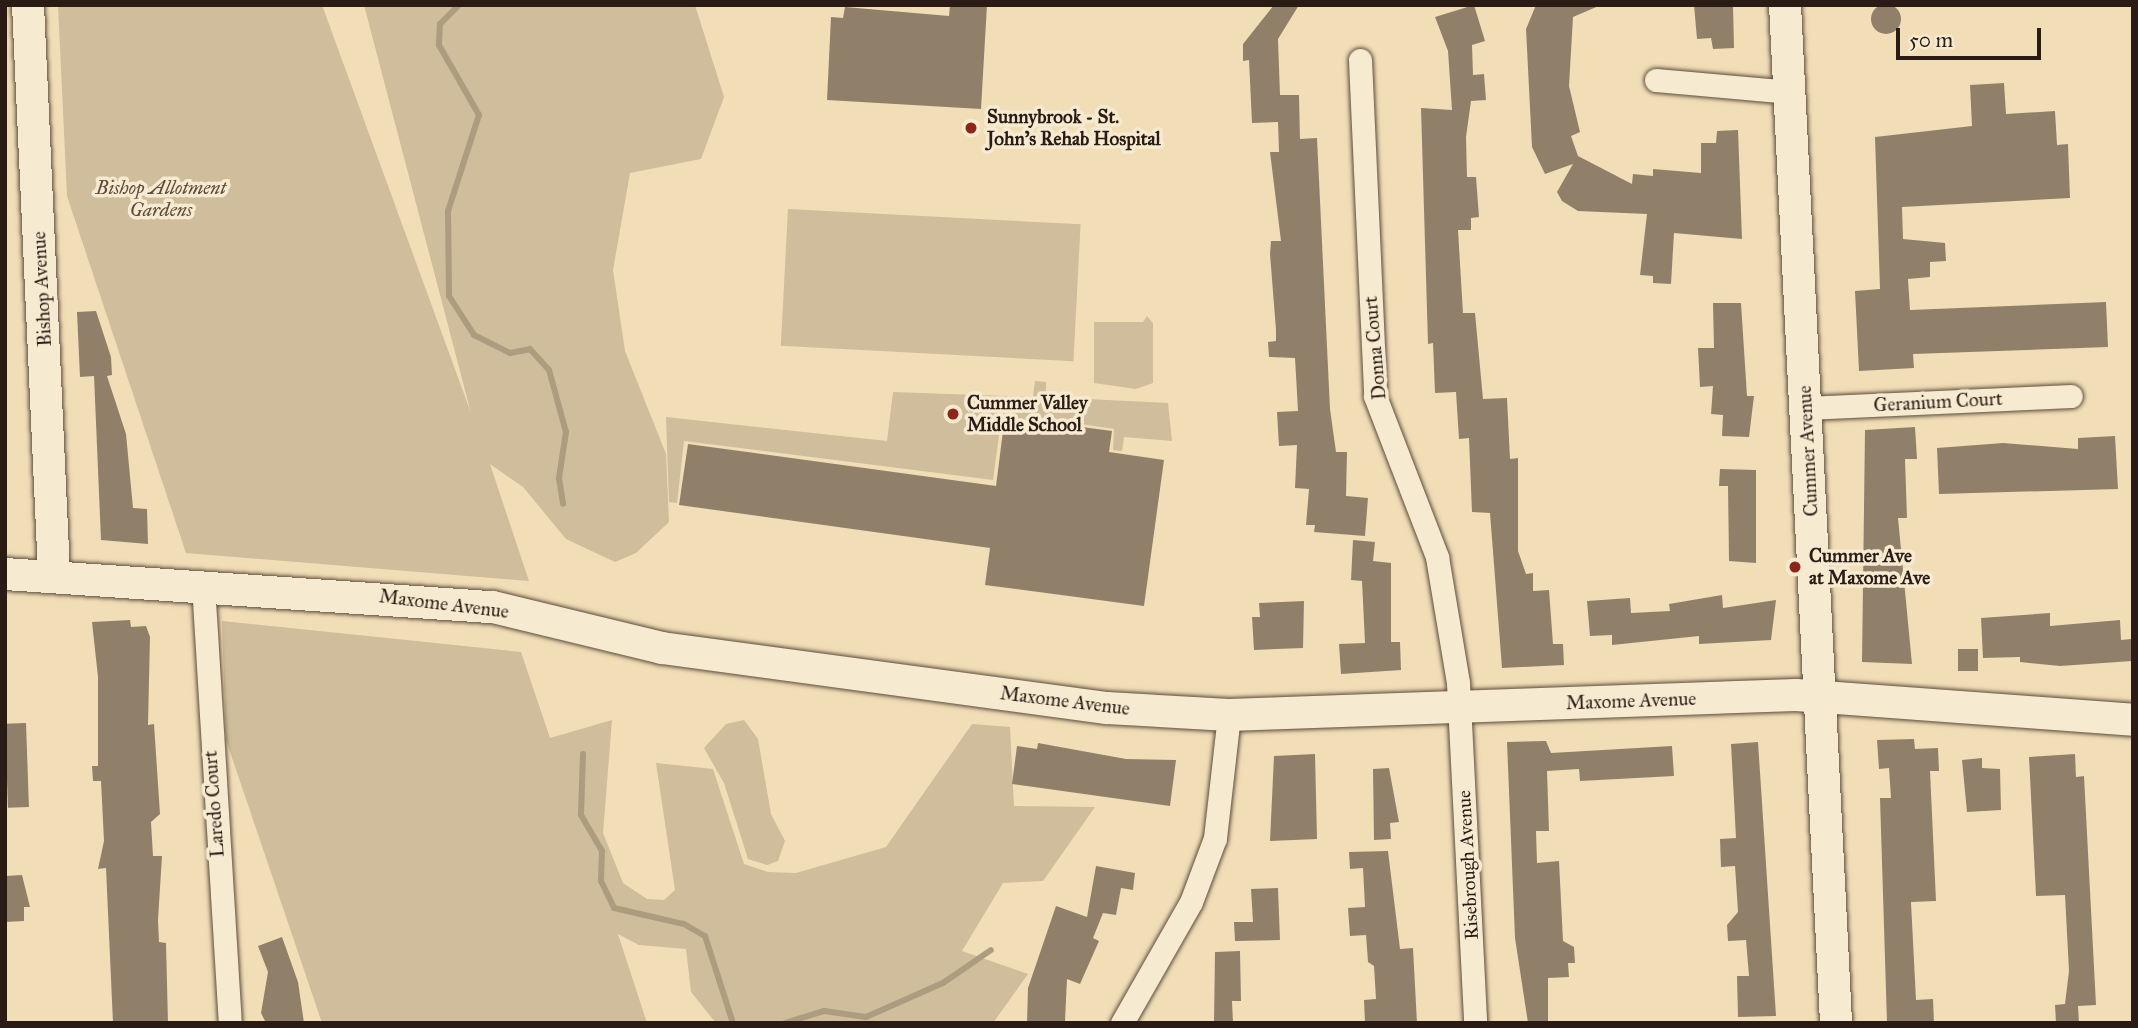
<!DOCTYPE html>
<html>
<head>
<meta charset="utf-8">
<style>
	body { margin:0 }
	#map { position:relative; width:2138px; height:1028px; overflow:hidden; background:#f1deb6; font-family:"IM FELL Great Primer",serif }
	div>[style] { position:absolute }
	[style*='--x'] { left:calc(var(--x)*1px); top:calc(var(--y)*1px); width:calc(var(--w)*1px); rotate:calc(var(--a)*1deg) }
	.green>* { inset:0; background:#cfbd9b; transform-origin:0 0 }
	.stream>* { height:6px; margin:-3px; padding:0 3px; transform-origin:3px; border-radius:3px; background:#ad9c7f }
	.building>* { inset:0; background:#918069; transform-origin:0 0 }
	.round { border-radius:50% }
	.roads { filter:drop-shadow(0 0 2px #5c4c3d) drop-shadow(0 0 2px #5c4c3d) }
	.street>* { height:23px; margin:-11.5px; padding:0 11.5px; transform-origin:11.5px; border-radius:11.5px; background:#f6ead0 }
	.secondary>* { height:32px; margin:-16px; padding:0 16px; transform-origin:16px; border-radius:16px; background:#f6ead0 }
	.dots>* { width:19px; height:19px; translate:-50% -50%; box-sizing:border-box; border:4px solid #f6ead0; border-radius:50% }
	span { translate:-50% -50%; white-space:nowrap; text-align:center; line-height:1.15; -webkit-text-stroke:7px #f6ead0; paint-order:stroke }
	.poi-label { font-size:19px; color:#2a1b15; font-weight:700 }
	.left { translate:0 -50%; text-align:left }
	.park-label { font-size:19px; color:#5c4c3d; font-style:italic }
	.street-label { font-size:19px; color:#2a1b15 }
	.frame { position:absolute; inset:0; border:7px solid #2a1b15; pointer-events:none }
	.scale { position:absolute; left:1896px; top:28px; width:145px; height:32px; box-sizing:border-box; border:4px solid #2a1b15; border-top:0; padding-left:9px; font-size:21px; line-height:24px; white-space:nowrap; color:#2a1b15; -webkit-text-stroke:5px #f6ead0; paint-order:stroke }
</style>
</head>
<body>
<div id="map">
	<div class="green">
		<i style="clip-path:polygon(58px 5px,322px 5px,471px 413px,364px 5px,695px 5px,724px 97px,701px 159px,630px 173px,613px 270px,625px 351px,666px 454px,669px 522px,636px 553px,615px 562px,566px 539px,523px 487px,490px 464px,529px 581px,186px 553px,67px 196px)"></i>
		<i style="left:788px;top:209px;width:293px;height:137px;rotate:3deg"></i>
		<i style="clip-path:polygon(1147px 316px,1153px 323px,1153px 383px,1136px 389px,1094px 383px,1094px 322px,1143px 322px)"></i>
		<i style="clip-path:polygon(1035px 381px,1046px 382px,1046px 397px,1168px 403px,1172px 441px,1124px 437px,1122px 451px,1113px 450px,1114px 429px,1035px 417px,1033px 422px,1001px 420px,993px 480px,684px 441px,677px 503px,669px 502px,666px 417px,887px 441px,893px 392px,1033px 397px)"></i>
		<i style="clip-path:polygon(222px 621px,521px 652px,550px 738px,612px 720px,603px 833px,623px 883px,647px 899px,664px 900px,675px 890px,656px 763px,713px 769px,744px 864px,768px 872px,796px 873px,886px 847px,972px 724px,1010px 727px,1014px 806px,1095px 807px,1043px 881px,1003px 883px,962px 951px,1028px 974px,993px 1023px,716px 1023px,691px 992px,686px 949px,639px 945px,618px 934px,647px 1023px,322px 1023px,226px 740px)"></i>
		<i style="clip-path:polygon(744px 720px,758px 739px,771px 814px,785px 841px,778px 861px,767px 865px,748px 859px,724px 783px,704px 748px,726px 724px)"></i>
	</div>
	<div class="stream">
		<i style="--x:459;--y:5;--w:27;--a:135"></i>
		<i style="--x:440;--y:24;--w:21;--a:93"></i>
		<i style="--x:439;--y:45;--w:81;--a:60.3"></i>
		<i style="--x:479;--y:115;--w:101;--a:107.9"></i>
		<i style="--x:448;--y:211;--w:85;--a:89.3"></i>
		<i style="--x:449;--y:296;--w:46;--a:57.3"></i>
		<i style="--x:474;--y:335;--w:40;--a:26.6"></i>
		<i style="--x:510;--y:353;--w:20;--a:-11"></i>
		<i style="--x:530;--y:349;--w:28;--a:48"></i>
		<i style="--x:549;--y:370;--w:64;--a:74.7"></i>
		<i style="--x:566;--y:432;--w:47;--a:98.7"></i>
		<i style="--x:559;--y:478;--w:26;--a:81"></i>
		<i style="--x:583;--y:754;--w:61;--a:91.9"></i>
		<i style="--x:581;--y:815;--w:42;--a:59.7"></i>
		<i style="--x:602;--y:851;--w:30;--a:92"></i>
		<i style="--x:601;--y:881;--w:30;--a:64"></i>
		<i style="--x:614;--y:908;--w:72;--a:12.9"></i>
		<i style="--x:684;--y:924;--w:24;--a:30"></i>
		<i style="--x:705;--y:936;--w:91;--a:72.2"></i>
		<i style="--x:785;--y:1023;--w:41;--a:-17.1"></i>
		<i style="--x:824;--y:1011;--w:42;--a:8.1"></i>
		<i style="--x:866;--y:1017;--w:84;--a:-23.8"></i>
		<i style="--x:943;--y:983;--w:58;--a:-34.5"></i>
	</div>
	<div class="building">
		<i class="round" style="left:1871px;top:4px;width:30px;height:30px"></i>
		<i style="clip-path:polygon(950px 5px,987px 5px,981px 109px,827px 100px,831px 17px,843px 18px,845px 7px,949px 16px)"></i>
		<i style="clip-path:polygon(1274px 5px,1299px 5px,1278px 39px,1280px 95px,1299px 95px,1300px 139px,1317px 138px,1330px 409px,1336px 452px,1347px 452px,1346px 496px,1368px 498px,1365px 536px,1314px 532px,1315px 525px,1306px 525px,1309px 489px,1295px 488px,1297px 445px,1279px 446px,1277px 412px,1298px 411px,1295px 358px,1269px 357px,1268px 342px,1276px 341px,1276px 330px,1270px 254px,1271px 241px,1281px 241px,1270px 152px,1279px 152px,1278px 122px,1252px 123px,1249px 60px,1243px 61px,1243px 44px)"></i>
		<i style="clip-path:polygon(1474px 5px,1485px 41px,1472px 45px,1473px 75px,1484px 74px,1486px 100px,1471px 101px,1466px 137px,1467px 177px,1476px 177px,1479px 217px,1471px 218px,1471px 230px,1458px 230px,1463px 313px,1475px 313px,1483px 399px,1507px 398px,1510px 459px,1518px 458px,1518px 551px,1526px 574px,1533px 573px,1533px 591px,1549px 590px,1553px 644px,1563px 644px,1564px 665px,1502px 668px,1490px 513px,1472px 512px,1469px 438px,1459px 439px,1456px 392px,1435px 393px,1433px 343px,1428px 344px,1421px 108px,1452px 110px,1448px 51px,1435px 17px)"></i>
		<i style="clip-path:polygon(1536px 5px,1601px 5px,1573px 17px,1569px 86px,1580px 132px,1571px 136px,1578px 156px,1632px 184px,1633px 174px,1653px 176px,1653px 169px,1701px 173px,1701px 143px,1716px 143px,1717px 131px,1738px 130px,1742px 239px,1674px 233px,1671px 284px,1653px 283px,1653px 276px,1640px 275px,1647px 214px,1578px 211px,1562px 201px,1557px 192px,1573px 164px,1545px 174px,1532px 147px,1526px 29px)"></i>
		<i style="clip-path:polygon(1694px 5px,1733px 5px,1734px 48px,1713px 49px,1711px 38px,1697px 39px)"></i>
		<i style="clip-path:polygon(2004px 83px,2006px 114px,2055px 111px,2057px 145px,2068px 144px,2070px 198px,1902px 207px,1903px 239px,1945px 243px,1946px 261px,1930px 262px,1930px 277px,1908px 279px,1910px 310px,2106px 302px,2108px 347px,1913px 354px,1914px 368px,1859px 371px,1855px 291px,1880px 289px,1875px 137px,1972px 126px,1970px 85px)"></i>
		<i style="clip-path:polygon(1713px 303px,1741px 303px,1747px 396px,1754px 396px,1749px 437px,1722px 436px,1723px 415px,1711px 414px,1713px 386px,1700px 387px,1698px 348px,1714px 348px)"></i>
		<i style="clip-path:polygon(96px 311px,111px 357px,112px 375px,107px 376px,126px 434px,133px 508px,147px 509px,148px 544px,101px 540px,94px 376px,80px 377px,77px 312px)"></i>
		<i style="clip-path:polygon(1037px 421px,1112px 431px,1109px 452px,1164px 460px,1144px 606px,985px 585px,990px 548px,679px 505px,688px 444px,996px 486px,1004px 423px,1036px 427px)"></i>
		<i style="clip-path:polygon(1915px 427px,1917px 459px,1905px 459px,1907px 518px,1898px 518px,1912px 664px,1862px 662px,1865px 430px)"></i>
		<i style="clip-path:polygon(2115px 436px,2118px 489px,1939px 494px,1937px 448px,2003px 443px,2078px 449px,2078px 438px)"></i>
		<i style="clip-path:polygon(1720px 469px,1756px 470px,1756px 563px,1729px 561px,1728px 486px,1719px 486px)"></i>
		<i style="clip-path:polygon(1353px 540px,1375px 542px,1373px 561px,1391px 563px,1391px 642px,1400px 642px,1401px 670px,1341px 674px,1339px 644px,1365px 643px,1362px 581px,1351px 580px)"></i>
		<i style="clip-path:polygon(1722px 595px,1723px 608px,1776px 600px,1771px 640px,1699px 644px,1699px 636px,1612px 645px,1612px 635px,1590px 636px,1587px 601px,1630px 598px,1631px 613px,1670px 611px,1669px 604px)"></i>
		<i style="clip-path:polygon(1304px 601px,1303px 648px,1254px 650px,1252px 617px,1260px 617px,1259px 603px)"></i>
		<i style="clip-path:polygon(2050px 613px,2050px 626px,2120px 620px,2121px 640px,2131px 639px,2132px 661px,2060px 666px,2020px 662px,2020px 657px,1983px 658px,1981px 618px)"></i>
		<i style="clip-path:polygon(130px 620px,131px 627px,146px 626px,150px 637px,148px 725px,154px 724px,160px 814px,151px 822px,153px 856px,162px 856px,158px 920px,159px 942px,166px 943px,168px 1023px,113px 1023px,106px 868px,98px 869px,104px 841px,101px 781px,93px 781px,92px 766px,98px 766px,98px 677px,92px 622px)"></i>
		<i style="left:1978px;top:649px;width:22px;height:20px;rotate:90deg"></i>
		<i style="left:26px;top:723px;width:84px;height:21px;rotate:88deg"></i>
		<i style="clip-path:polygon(1914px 739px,1915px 749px,1938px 748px,1939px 771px,1930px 771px,1936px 901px,1911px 902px,1916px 1000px,1933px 999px,1934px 1023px,1887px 1023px,1880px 798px,1891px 798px,1889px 768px,1879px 769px,1877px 740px)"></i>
		<i style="clip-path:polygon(1546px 741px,1551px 753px,1672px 746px,1674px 776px,1580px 781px,1579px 769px,1547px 771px,1549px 831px,1536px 831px,1537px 863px,1559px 861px,1563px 941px,1574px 947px,1575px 963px,1568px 963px,1569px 977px,1548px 978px,1548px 1023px,1528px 1023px,1515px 938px,1507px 742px)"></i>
		<i style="clip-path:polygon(1758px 742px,1776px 1016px,1738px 1017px,1737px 976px,1749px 976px,1746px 940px,1728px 941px,1727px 925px,1738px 912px,1735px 866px,1721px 867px,1720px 839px,1736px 838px,1731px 744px)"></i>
		<i style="clip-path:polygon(1038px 743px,1126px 759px,1176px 760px,1170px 806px,1012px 784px,1017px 746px,1037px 749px)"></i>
		<i style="clip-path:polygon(1315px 754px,1317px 839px,1270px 841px,1274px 756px)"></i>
		<i style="clip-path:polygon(2075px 754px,2076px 777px,2084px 776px,2096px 1005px,2078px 1006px,2079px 1023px,2056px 1023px,2055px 1005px,2065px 1004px,2069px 971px,2065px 895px,2036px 896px,2029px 757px)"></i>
		<i style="clip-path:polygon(1982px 758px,1982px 768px,2000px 769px,2001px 810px,1967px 812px,1962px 760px)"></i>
		<i style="clip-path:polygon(1389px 768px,1399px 822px,1390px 823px,1391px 839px,1374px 840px,1373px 769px)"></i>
		<i style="clip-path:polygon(1388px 851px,1400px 949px,1413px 948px,1417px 1023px,1365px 1023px,1364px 1000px,1376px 999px,1374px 966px,1368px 962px,1366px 935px,1350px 936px,1348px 908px,1365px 907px,1363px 868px,1350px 869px,1349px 852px)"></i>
		<i style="clip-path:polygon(1096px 866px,1135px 873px,1133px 890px,1121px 888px,1116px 915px,1103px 913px,1093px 938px,1099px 941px,1080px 984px,1067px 979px,1065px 1021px,1027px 1023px,1028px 988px,1056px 906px,1087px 917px)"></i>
		<i style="clip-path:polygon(22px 875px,30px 907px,24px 907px,24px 921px,5px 922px,5px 876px)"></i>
		<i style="clip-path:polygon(1278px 888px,1280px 940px,1235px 941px,1234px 922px,1253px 922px,1251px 889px)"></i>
		<i style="clip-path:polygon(282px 937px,298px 982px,304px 1023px,266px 1023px,261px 1013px,268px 972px,258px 946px)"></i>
		<i style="clip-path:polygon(1240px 951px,1241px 1001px,1232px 1001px,1233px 1023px,1214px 1023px,1215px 952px)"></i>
	</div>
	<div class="roads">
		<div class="street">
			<i style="--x:1360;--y:60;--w:336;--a:87.4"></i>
			<i style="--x:1375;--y:396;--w:173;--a:68.9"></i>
			<i style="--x:1437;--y:557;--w:128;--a:80.5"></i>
			<i style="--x:1458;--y:683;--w:340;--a:87.1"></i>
			<i style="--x:1656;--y:80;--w:135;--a:5.1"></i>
			<i style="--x:1806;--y:408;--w:265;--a:-2.6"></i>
			<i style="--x:203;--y:584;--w:440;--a:86.5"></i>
			<i style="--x:1122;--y:1023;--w:139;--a:-60.3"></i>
			<i style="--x:1191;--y:902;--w:68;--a:-69.4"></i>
			<i style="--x:1215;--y:838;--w:124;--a:-83.5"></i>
		</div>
		<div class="secondary">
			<i style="--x:28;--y:5;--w:570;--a:87.38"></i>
			<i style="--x:1785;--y:5;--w:1019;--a:87.13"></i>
			<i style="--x:5;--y:574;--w:489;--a:3.9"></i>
			<i style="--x:493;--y:607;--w:174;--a:13.6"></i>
			<i style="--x:662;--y:648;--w:449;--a:7.7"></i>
			<i style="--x:1107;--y:708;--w:122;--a:3.3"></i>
			<i style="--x:1229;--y:715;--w:567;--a:-2.02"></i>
			<i style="--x:1796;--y:695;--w:338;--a:4.2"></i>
		</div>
	</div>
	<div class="dots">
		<i style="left:971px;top:128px;background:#8f2418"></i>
		<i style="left:953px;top:414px;background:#8f2418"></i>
		<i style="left:1795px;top:567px;background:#8f2418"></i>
	</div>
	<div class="poi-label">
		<span class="left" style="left:987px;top:128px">Sunnybrook - St.<br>John's Rehab Hospital</span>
		<span class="left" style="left:967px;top:414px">Cummer Valley<br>Middle School</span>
		<span class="left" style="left:1809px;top:567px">Cummer Ave<br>at Maxome Ave</span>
	</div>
	<div class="park-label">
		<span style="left:161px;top:199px">Bishop Allotment<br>Gardens</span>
	</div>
	<div class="street-label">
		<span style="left:42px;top:289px;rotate:-93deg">Bishop Avenue</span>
		<span style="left:1375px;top:348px;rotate:-95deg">Donna Court</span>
		<span style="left:1938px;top:402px;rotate:-3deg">Geranium Court</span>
		<span style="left:1808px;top:451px;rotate:-93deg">Cummer Avenue</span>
		<span style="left:444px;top:604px;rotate:7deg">Maxome Avenue</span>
		<span style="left:1065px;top:701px;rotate:7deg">Maxome Avenue</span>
		<span style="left:1631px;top:701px;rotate:-2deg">Maxome Avenue</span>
		<span style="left:214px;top:804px;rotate:-94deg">Laredo Court</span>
		<span style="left:1468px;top:865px;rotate:-93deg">Risebrough Avenue</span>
	</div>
	<div class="frame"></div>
	<div class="scale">50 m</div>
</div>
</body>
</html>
